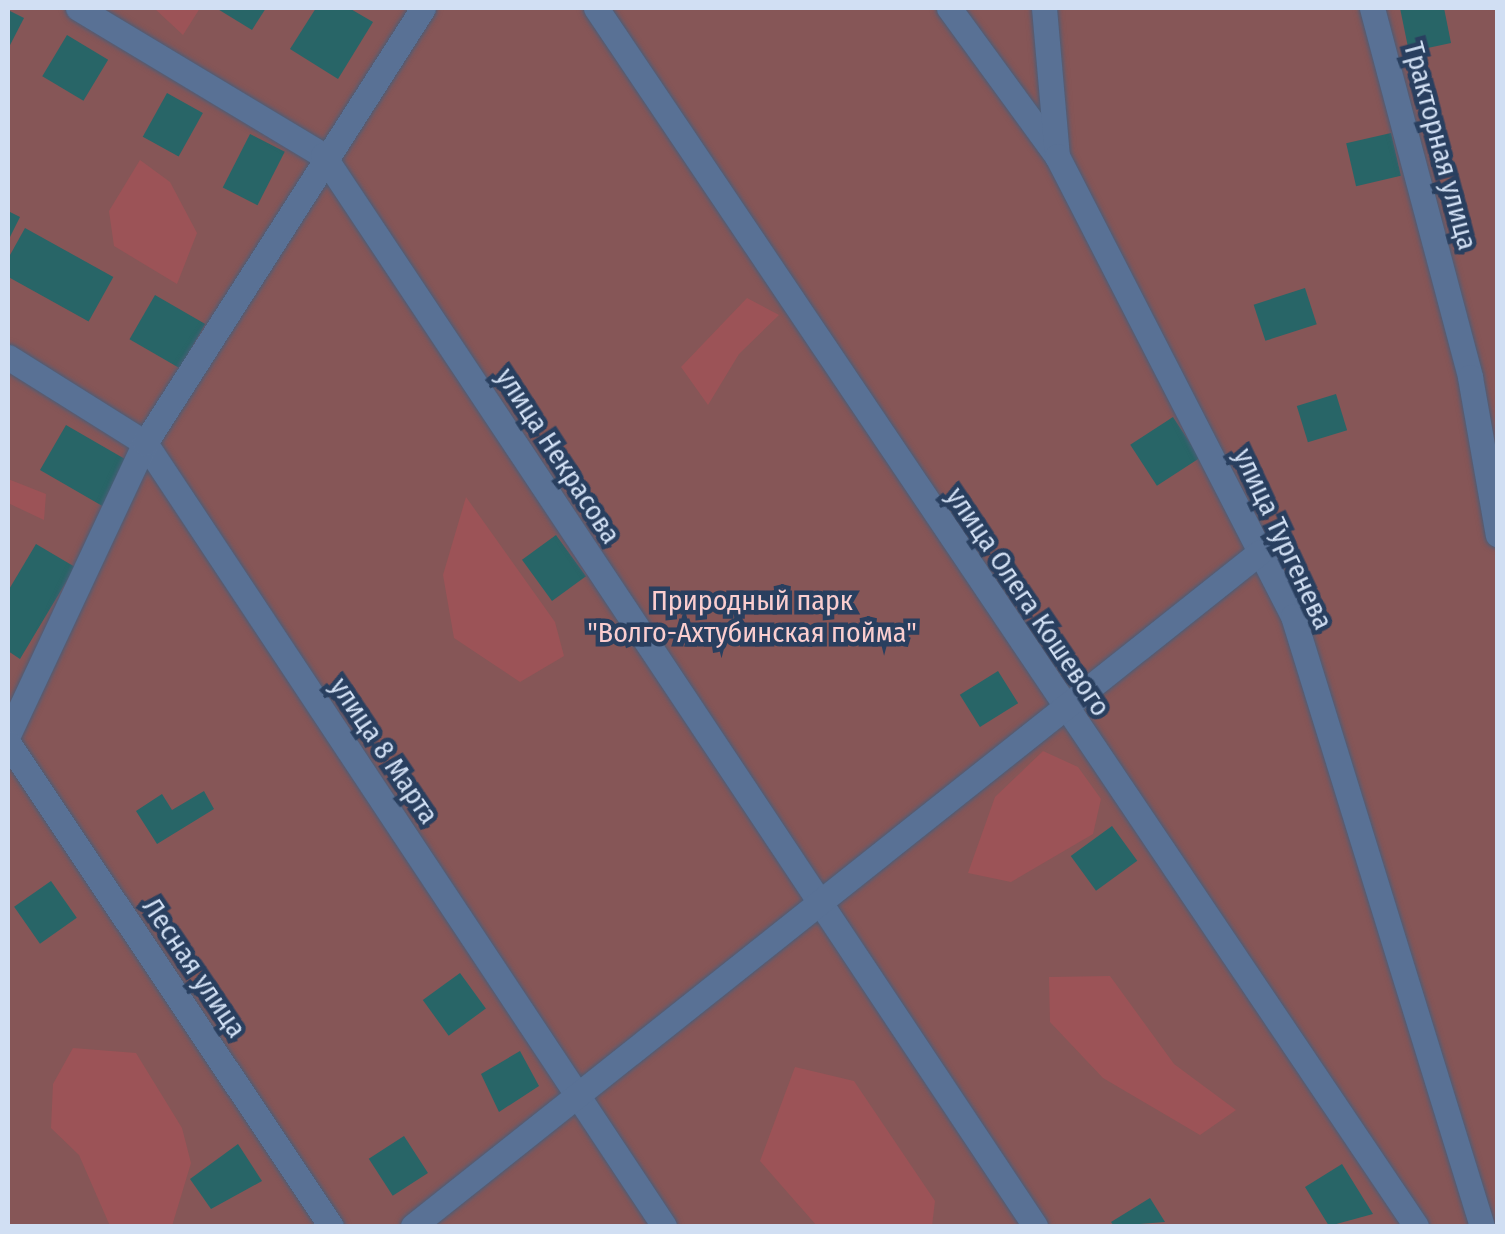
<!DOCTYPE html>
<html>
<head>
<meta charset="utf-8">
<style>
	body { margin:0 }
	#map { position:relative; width:1505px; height:1234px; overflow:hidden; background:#293f5f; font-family:"Fira Sans Condensed",sans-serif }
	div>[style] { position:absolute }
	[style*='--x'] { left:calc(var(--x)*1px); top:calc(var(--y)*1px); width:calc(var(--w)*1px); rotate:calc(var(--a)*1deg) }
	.green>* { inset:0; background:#865657; transform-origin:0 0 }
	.forest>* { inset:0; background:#9c5357 }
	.building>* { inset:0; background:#286567; transform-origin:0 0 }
	.roads { filter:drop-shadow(0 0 2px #4a5d78) drop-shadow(0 0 2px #4a5d78) }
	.minor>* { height:25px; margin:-12.5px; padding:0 12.5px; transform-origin:12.5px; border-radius:12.5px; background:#597195 }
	span { translate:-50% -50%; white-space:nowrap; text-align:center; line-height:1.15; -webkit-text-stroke:9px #293f5f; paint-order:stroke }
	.street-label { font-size:28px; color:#d1dff3 }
	.park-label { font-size:28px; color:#fbcecf }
	.frame { position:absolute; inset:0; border:10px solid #d1dff3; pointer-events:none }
</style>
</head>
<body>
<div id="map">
	<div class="green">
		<i style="left:8px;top:8px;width:1489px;height:1218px"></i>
	</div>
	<div class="forest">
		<i style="clip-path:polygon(154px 8px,200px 8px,183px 35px)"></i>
		<i style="clip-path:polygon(140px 160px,170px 182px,197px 233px,177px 284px,114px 246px,109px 211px)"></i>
		<i style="clip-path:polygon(747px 298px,779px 315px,739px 354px,708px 405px,681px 367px)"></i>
		<i style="clip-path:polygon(8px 479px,46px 494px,44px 520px,8px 503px)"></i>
		<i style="clip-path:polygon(466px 497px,555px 622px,564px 656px,520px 682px,454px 638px,443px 575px)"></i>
		<i style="clip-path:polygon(1043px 751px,1078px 767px,1101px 799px,1093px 834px,1011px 882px,968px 873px,995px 797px)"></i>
		<i style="clip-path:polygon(1110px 976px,1174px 1064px,1236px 1110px,1200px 1135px,1103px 1078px,1050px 1022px,1049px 977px)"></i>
		<i style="clip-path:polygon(73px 1048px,136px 1053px,182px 1128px,191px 1163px,172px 1226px,110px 1226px,79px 1155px,51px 1128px,53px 1084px)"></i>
		<i style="clip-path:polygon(795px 1067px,854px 1081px,935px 1201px,932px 1226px,817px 1226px,760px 1161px)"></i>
	</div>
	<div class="building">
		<i style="clip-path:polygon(216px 8px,266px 8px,252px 30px)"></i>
		<i style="clip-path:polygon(316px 8px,349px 8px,373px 22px,338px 79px,290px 49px)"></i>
		<i style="clip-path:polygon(1400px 8px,1444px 8px,1451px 43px,1409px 52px)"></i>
		<i style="clip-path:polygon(8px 10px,24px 18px,8px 49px)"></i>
		<i style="left:67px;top:35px;width:48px;height:48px;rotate:31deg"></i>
		<i style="left:167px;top:93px;width:41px;height:50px;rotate:29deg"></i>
		<i style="left:1391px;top:133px;width:44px;height:46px;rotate:77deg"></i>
		<i style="left:250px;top:134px;width:39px;height:60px;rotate:27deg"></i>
		<i style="clip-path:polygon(8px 211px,20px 217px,8px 241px)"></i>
		<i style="left:25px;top:228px;width:101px;height:51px;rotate:29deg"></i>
		<i style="left:1305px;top:288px;width:38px;height:54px;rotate:72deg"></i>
		<i style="left:155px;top:295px;width:58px;height:51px;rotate:30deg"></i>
		<i style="left:1336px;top:394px;width:38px;height:41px;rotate:73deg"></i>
		<i style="left:1173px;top:417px;width:49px;height:51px;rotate:57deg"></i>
		<i style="left:66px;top:425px;width:75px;height:52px;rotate:30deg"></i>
		<i style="left:556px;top:535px;width:51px;height:42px;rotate:54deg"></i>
		<i style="clip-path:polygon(36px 544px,75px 567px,20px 659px,8px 651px,8px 591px)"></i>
		<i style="left:998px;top:671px;width:38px;height:45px;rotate:58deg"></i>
		<i style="clip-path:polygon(204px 791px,214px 809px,157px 844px,136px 811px,162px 794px,172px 810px)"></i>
		<i style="left:1112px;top:826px;width:43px;height:51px;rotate:54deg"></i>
		<i style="left:51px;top:881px;width:45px;height:45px;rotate:55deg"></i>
		<i style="left:460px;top:973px;width:44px;height:46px;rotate:54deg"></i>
		<i style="clip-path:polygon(520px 1051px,539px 1086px,499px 1112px,481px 1074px)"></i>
		<i style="left:404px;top:1136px;width:44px;height:42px;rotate:57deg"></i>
		<i style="clip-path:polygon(238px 1144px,262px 1181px,211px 1209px,190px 1179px)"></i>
		<i style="clip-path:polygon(1342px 1164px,1373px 1214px,1329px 1226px,1305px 1187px)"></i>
		<i style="clip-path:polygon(1150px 1198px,1165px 1222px,1114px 1226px,1111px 1222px)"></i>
	</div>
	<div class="roads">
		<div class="minor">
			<i style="--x:78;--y:8;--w:286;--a:31"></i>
			<i style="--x:323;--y:155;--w:1286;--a:56.38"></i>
			<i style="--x:596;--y:8;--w:1468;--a:56.05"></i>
			<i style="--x:949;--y:8;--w:183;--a:53.9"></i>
			<i style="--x:1044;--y:8;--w:149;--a:85"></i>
			<i style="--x:1057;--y:156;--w:517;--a:62.84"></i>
			<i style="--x:1293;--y:616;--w:639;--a:72.79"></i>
			<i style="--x:1372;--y:8;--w:382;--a:75.1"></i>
			<i style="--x:1470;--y:377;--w:160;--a:80"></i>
			<i style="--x:8;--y:357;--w:162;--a:32.1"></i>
			<i style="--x:145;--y:443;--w:939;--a:56.46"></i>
			<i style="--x:8;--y:735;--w:323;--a:-64.9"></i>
			<i style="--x:145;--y:443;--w:516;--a:-57.42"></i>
			<i style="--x:8;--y:743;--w:581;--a:56.23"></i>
			<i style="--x:413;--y:1226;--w:1082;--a:-38.51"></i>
		</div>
	</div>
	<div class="street-label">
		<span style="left:1440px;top:146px;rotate:75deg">Тракторная улица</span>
		<span style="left:558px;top:456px;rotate:57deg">улица Некрасова</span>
		<span style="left:1283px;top:539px;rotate:65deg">улица Тургенева</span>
		<span style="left:1028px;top:602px;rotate:56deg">улица Олега Кошевого</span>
		<span style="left:384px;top:751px;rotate:56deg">улица 8 Марта</span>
		<span style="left:194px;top:968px;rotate:56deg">Лесная улица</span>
	</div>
	<div class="park-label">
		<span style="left:752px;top:617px">Природный парк<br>"Волго-Ахтубинская пойма"</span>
	</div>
	<div class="frame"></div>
</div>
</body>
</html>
